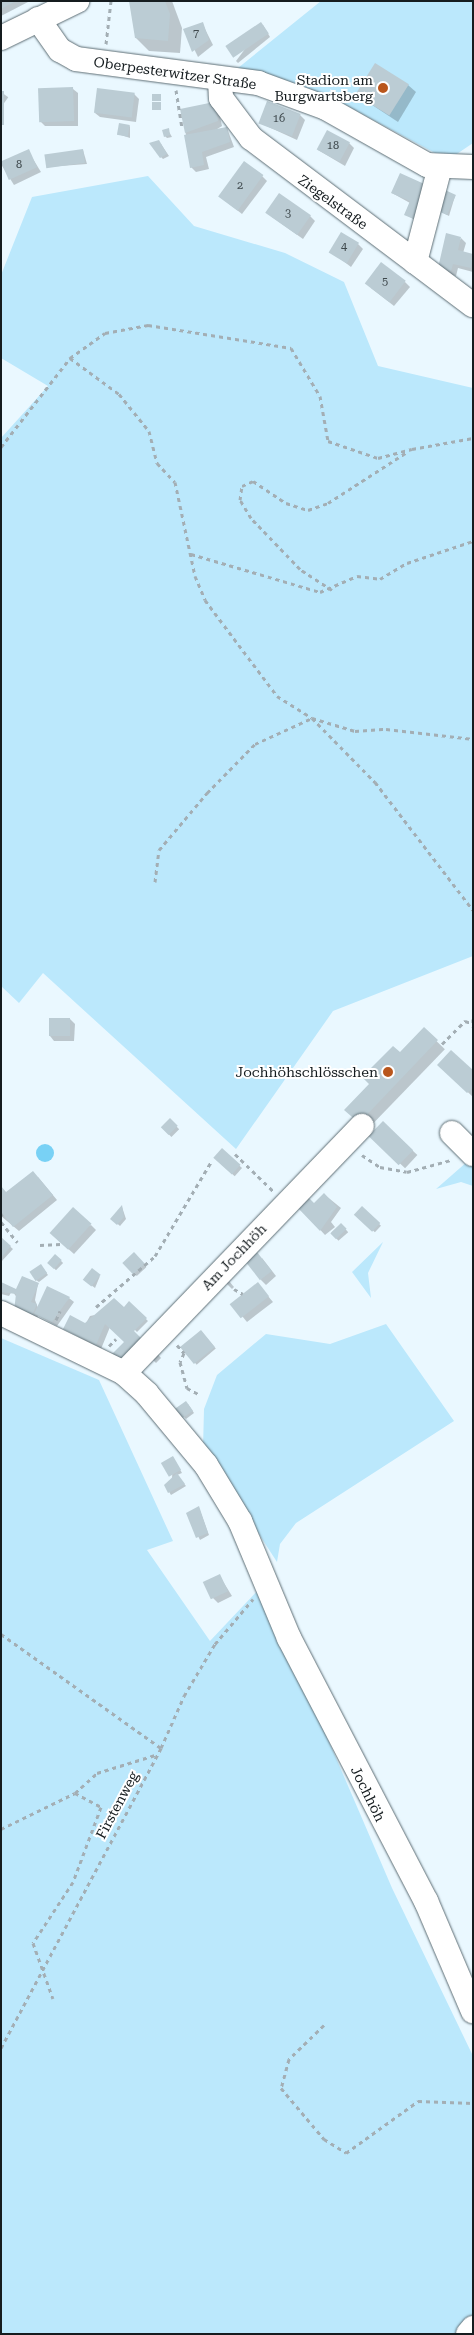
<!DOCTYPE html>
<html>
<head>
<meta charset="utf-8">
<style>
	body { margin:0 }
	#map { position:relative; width:474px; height:2335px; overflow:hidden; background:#eaf8ff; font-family:"Roboto Serif",serif }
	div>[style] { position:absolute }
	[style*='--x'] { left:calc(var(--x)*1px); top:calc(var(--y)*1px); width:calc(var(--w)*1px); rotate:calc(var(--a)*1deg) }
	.green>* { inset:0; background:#bbe8fc }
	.water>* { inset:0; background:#78d1f5 }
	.round { border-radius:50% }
	.shadow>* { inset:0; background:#0003; transform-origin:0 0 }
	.building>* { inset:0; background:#bbccd4; transform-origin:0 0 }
	.path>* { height:3px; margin-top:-1.5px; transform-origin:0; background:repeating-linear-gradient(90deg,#a3aeb4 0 4px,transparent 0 8px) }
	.roads { filter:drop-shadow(0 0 1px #5e6e75) drop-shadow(0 0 1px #5e6e75) }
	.minor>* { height:24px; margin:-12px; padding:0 12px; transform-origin:12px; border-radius:12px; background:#fff }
	.dots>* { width:14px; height:14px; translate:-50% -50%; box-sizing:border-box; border:2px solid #fff; border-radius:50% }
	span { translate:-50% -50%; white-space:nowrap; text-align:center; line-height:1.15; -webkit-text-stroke:4px #fff; paint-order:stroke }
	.number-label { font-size:11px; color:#3e484c }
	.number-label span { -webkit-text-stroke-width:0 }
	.street-label { font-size:14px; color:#151c1f }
	.poi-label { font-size:14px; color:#151c1f }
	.right { translate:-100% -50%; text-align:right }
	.frame { position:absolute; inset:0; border:2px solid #151c1f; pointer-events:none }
</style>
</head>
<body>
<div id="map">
	<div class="green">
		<i style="clip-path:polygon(321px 1px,473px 1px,473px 143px,448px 160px,349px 107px,238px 68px)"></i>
		<i style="clip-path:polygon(148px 176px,194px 226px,285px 253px,344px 282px,378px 366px,473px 388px,473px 956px,333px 1011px,236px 1149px,43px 973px,19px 1003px,1px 986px,1px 438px,48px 386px,1px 358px,1px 275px,32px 197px)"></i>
		<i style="clip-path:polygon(468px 1161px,473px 1166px,473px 1186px,461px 1182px,436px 1189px)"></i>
		<i style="clip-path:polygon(383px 1242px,368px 1273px,371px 1298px,352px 1272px)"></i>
		<i style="clip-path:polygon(386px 1324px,454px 1421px,296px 1523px,280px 1544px,277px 1562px,203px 1448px,204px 1409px,217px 1375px,266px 1334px,330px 1344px)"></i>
		<i style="clip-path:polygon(1px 1338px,99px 1380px,173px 1541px,147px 1550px,210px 1641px,262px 1586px,392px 1888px,473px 2056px,473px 2334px,1px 2334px)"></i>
	</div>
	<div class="water">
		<i class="round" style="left:36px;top:1144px;width:18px;height:18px"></i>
	</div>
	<div class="shadow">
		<i style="clip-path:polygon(1px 1px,30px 1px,1px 16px)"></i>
		<i style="clip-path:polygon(130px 1px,172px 1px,182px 28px,180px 53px,149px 51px,136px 38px)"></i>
		<i style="clip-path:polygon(202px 23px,213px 45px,198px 57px,185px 30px)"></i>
		<i style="clip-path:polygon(263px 25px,270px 37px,238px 63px,236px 61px)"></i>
		<i style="clip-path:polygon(408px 85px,416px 92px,398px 122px,357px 95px)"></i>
		<i style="clip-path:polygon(73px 89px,78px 93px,78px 126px,45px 126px,40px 121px)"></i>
		<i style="left:1px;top:92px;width:9px;height:38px;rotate:36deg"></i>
		<i style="clip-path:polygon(134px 94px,139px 99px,136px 122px,100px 117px,95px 113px)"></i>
		<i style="clip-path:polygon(218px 108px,222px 126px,214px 131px,227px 128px,234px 147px,206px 157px,209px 169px,196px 172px,191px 167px,182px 110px)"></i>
		<i style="clip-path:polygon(300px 115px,305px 120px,297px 140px,260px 123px)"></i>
		<i style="clip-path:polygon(130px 126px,130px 138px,118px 134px)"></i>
		<i style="clip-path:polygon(168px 130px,172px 137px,167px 138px,165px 136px)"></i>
		<i style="clip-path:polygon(349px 143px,354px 148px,345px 166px,318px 150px)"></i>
		<i style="clip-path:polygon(161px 144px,169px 156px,163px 159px,161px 157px)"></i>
		<i style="clip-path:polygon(83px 150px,87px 164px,47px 167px)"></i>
		<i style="clip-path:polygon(28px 151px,41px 172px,14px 185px,1px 164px)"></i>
		<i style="clip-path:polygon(401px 175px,422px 224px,405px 214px,410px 203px,392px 193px)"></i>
		<i style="clip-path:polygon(262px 176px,267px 181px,242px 214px,219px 196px)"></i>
		<i style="clip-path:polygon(455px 196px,449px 216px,439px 211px)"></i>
		<i style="clip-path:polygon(310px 216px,315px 221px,303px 239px,272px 217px)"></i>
		<i style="clip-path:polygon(461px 238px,466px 243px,463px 253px,473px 255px,473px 272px,458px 268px,456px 276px,444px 273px)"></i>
		<i style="clip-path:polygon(358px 244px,363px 249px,351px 267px,330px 251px)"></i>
		<i style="clip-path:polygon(405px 282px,410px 287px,394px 306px,371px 288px)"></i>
		<i style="clip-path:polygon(70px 1019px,75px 1024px,74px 1041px,54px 1041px,50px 1036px)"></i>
		<i style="left:424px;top:1029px;width:29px;height:112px;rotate:44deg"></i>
		<i style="clip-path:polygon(439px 1065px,473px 1072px,473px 1097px)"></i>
		<i style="left:170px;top:1120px;width:13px;height:11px;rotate:45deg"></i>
		<i style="left:383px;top:1123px;width:47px;height:18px;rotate:43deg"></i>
		<i style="left:222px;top:1150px;width:27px;height:11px;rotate:42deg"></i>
		<i style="clip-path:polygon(38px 1177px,57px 1200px,19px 1231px,1px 1216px,1px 1187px,7px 1194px)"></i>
		<i style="clip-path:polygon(325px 1195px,341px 1208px,331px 1222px,335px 1227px,325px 1235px,299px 1207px,314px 1205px)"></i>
		<i style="clip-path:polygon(122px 1207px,126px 1219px,120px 1226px,112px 1219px)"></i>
		<i style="left:362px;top:1208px;width:26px;height:9px;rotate:43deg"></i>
		<i style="left:341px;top:1224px;width:11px;height:13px;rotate:49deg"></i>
		<i style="clip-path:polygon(91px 1225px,96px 1230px,74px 1254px,56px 1238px)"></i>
		<i style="clip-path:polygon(1px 1239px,13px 1249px,1px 1262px)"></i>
		<i style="left:134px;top:1254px;width:18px;height:13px;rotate:47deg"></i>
		<i style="left:56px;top:1256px;width:10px;height:10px;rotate:45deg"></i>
		<i style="clip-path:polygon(262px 1258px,276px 1276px,266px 1285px,261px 1280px)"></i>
		<i style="clip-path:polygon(43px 1268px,48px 1275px,39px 1282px,36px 1280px)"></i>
		<i style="clip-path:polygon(100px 1276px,95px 1288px,87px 1282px)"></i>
		<i style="clip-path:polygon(229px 1281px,234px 1287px,232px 1289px,226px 1283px)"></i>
		<i style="clip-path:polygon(1px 1283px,17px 1290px,38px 1284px,35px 1300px,38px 1308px,69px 1298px,74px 1302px,57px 1326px,38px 1316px,36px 1322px,12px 1291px,9px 1296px,1px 1294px)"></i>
		<i style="clip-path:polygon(262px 1289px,273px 1302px,247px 1322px,232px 1304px)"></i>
		<i style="clip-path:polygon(129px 1303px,148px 1321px,137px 1332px,129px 1324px,126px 1342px,110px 1327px,101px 1349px,64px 1329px,85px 1325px,90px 1316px,124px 1309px)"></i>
		<i style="left:201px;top:1331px;width:23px;height:25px;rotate:50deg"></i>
		<i style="clip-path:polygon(156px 1352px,161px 1358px,156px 1363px,150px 1357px)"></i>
		<i style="clip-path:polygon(188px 1404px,194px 1413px,186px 1419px,184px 1417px)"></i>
		<i style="clip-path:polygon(173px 1457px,182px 1473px,177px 1475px,186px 1486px,171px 1495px,165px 1485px,172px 1479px)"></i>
		<i style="clip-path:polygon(199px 1508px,209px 1535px,200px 1540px,187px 1514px)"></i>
		<i style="clip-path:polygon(219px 1575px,232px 1596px,218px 1603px,213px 1598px)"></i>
	</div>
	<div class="building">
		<i style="clip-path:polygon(1px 1px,16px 1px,1px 9px)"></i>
		<i style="clip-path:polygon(129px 1px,165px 1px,170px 14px,168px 41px,135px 38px)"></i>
		<i style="clip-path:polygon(203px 22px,209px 40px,192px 52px,183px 29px)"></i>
		<i style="left:261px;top:22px;width:14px;height:43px;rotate:56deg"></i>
		<i style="left:375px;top:63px;width:40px;height:37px;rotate:32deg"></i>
		<i style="left:73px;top:87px;width:34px;height:35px;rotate:88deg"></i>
		<i style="left:97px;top:88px;width:38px;height:25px;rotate:7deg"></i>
		<i style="left:1px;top:91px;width:3px;height:34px"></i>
		<i style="left:152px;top:94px;width:9px;height:7px"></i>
		<i style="left:267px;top:101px;width:36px;height:24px;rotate:21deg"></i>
		<i style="left:152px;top:102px;width:9px;height:8px"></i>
		<i style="clip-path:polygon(214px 102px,218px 121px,185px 133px,180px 109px)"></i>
		<i style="left:119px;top:123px;width:11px;height:12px;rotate:10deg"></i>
		<i style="clip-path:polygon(227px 127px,230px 142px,202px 152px,204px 165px,190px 168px,184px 135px)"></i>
		<i style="clip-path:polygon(169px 128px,170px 135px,164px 137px,162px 130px)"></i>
		<i style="left:327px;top:130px;width:26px;height:22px;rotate:28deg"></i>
		<i style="clip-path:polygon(159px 140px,167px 154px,160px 158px,149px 143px)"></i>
		<i style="left:29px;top:149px;width:20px;height:31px;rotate:66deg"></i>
		<i style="left:83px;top:149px;width:14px;height:39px;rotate:82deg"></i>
		<i style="left:244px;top:161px;width:24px;height:44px;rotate:36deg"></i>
		<i style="clip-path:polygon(400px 173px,431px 187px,416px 220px,404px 215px,410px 201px,391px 193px)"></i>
		<i style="left:445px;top:190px;width:12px;height:22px;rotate:24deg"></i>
		<i style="left:279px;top:193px;width:39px;height:24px;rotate:35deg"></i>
		<i style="left:341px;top:232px;width:21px;height:24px;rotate:31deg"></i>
		<i style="clip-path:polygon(446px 233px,461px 237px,458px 250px,473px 254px,471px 268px,453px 264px,451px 271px,438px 268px)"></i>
		<i style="left:381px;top:262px;width:31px;height:27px;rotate:37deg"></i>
		<i style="left:49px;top:1018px;width:21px;height:18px"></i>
		<i style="clip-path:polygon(424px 1027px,438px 1040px,359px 1123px,344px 1110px,369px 1084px,362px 1077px,393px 1046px,400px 1052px)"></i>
		<i style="clip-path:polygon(451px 1050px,473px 1070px,473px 1088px,467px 1093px,437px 1065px)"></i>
		<i style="left:170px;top:1118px;width:11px;height:13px;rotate:45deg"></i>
		<i style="left:383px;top:1121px;width:42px;height:21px;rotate:44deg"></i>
		<i style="left:222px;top:1148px;width:25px;height:13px;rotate:42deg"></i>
		<i style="clip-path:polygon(33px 1171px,53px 1195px,13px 1227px,1px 1212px,1px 1186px,6px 1192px)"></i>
		<i style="clip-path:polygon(324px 1193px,337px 1207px,320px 1231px,297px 1207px,308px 1197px,314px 1203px)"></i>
		<i style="clip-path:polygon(122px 1205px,124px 1217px,117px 1225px,110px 1219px)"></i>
		<i style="left:362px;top:1206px;width:25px;height:12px;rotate:43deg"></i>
		<i style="left:73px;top:1207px;width:25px;height:35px;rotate:42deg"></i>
		<i style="left:341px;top:1223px;width:8px;height:15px;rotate:45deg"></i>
		<i style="clip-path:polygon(1px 1237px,11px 1246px,1px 1258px)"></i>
		<i style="left:134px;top:1252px;width:16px;height:16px;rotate:47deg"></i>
		<i style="left:257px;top:1252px;width:24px;height:15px;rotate:52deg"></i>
		<i style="left:55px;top:1254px;width:9px;height:12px;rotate:41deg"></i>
		<i style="left:41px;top:1264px;width:11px;height:14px;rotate:56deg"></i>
		<i style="left:92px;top:1268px;width:11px;height:15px;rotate:38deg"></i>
		<i style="clip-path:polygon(22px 1276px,39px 1283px,31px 1302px,37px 1304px,31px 1318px,14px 1311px,16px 1294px,1px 1292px,1px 1282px,16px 1289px)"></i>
		<i style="left:258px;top:1282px;width:18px;height:36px;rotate:52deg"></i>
		<i style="clip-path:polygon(47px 1286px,70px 1297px,52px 1322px,34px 1314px)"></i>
		<i style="clip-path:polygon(114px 1298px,124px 1307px,129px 1301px,147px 1318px,134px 1331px,144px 1341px,122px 1364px,112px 1354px,124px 1342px,105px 1324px,96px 1345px,63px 1329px,70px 1315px,85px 1323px)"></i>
		<i style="left:201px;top:1330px;width:22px;height:27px;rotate:51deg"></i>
		<i style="left:186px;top:1401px;width:12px;height:13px;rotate:55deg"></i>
		<i style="left:173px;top:1456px;width:16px;height:14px;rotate:60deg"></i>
		<i style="clip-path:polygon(177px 1473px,185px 1484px,168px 1493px,164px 1485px)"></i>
		<i style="clip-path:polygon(199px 1506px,208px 1533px,196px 1538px,186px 1513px)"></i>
		<i style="left:220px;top:1574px;width:19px;height:19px;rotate:65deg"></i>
	</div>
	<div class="path">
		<i style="--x:106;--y:44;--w:43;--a:-83.4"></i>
		<i style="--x:176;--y:90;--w:38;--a:81"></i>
		<i style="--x:70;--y:358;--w:43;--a:-35.5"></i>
		<i style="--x:105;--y:333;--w:44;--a:-10.5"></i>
		<i style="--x:148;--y:325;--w:145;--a:9.1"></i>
		<i style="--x:291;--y:348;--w:56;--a:58.9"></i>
		<i style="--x:320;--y:396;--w:46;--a:79.9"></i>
		<i style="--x:328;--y:441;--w:53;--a:18.8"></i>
		<i style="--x:378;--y:458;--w:35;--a:-15"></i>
		<i style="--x:1;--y:447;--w:113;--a:-52.2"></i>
		<i style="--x:70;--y:358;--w:61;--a:36.3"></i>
		<i style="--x:119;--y:394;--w:48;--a:51"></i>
		<i style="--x:149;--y:431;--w:33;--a:76"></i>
		<i style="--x:157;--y:463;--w:26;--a:47"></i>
		<i style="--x:175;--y:482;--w:96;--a:78"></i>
		<i style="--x:195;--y:576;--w:26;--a:67"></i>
		<i style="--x:205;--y:600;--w:120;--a:53.1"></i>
		<i style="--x:277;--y:696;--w:41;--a:32.2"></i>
		<i style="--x:312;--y:718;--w:45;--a:16.8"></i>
		<i style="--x:355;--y:731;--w:31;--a:-4"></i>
		<i style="--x:386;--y:729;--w:88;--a:6.6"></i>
		<i style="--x:412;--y:449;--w:62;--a:-10.2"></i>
		<i style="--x:191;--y:554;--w:134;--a:16.4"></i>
		<i style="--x:320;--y:592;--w:40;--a:-23.4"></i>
		<i style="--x:357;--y:576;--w:23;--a:7"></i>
		<i style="--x:380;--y:579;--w:31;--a:-31"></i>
		<i style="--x:407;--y:563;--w:70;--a:-18.4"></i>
		<i style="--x:332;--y:590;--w:38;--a:-147"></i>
		<i style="--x:300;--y:569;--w:71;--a:-133.9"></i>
		<i style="--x:251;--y:518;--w:21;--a:-121"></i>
		<i style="--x:240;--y:500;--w:14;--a:-82"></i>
		<i style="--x:242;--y:486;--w:12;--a:-24"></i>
		<i style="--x:253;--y:481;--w:40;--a:34"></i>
		<i style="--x:286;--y:503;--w:23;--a:18"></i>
		<i style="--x:308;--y:510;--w:21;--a:-19"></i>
		<i style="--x:328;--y:503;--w:94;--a:-32.8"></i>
		<i style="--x:155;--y:882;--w:32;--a:-83"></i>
		<i style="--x:159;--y:850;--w:75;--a:-49.9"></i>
		<i style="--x:207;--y:793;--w:69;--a:-45.6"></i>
		<i style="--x:255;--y:744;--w:63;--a:-24.5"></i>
		<i style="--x:312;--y:718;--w:90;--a:45.5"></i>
		<i style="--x:375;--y:782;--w:161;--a:52.6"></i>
		<i style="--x:473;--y:1019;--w:8;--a:90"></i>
		<i style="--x:442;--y:1044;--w:33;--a:-45"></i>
		<i style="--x:465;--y:1021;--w:6;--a:18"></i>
		<i style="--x:235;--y:1154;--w:53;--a:44.2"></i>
		<i style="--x:362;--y:1155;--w:22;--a:34"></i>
		<i style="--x:380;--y:1167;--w:27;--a:10"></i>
		<i style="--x:407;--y:1172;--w:46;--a:-15.3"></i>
		<i style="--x:1;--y:1215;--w:2;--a:-27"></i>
		<i style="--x:1;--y:1222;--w:26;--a:51"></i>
		<i style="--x:40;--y:1245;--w:21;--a:-3"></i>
		<i style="--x:234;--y:1289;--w:10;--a:29"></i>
		<i style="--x:96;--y:1307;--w:78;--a:-40.8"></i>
		<i style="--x:155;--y:1256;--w:109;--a:-59.2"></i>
		<i style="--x:56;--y:1320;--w:10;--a:-66"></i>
		<i style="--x:177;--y:1345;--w:11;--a:49"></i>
		<i style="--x:184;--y:1353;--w:10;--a:114"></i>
		<i style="--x:180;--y:1362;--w:27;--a:75"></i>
		<i style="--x:187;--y:1388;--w:15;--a:28"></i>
		<i style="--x:109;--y:1346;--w:10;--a:-45"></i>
		<i style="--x:1;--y:1634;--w:196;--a:35.5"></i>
		<i style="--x:75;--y:1793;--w:30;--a:-42"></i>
		<i style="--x:97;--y:1773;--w:61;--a:-17.2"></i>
		<i style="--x:1;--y:1829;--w:82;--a:-25.9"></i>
		<i style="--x:75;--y:1793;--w:30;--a:28"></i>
		<i style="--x:101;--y:1807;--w:80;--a:110.5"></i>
		<i style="--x:73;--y:1882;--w:73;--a:123.3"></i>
		<i style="--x:33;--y:1943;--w:59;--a:70.3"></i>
		<i style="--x:324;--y:2025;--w:49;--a:135.8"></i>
		<i style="--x:289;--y:2059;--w:30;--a:105"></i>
		<i style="--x:281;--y:2088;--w:67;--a:49.9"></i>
		<i style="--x:324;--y:2139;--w:26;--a:32"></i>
		<i style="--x:346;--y:2153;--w:89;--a:-35.8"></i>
		<i style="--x:418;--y:2101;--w:55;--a:2.1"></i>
		<i style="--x:1;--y:2048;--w:340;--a:-61.9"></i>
		<i style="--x:161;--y:1748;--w:57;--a:-66.1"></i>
		<i style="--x:184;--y:1696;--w:61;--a:-59.2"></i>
		<i style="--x:215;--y:1644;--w:59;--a:-49.8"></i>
	</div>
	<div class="roads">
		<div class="minor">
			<i style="--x:38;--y:19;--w:38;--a:55"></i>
			<i style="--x:60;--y:50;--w:18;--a:29"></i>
			<i style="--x:76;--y:59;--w:184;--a:7.5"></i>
			<i style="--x:258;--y:83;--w:72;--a:20.2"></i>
			<i style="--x:326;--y:108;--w:116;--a:29.4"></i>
			<i style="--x:427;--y:165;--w:46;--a:2.5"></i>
			<i style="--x:1;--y:38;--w:85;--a:-26"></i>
			<i style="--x:220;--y:80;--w:18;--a:87"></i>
			<i style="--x:221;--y:98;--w:50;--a:53.1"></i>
			<i style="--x:251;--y:138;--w:278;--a:37"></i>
			<i style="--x:415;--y:262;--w:98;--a:-75.3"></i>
			<i style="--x:452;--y:1133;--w:30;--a:45"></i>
			<i style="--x:1;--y:1313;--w:137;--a:26"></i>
			<i style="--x:124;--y:1373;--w:31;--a:42"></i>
			<i style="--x:147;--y:1394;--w:92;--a:50.3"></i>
			<i style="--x:206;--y:1465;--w:66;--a:58.7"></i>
			<i style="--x:240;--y:1521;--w:127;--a:67.3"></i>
			<i style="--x:289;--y:1638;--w:297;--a:62.5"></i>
			<i style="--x:426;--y:1901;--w:120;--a:66.9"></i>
			<i style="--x:124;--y:1373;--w:343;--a:-46.1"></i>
			<i style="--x:468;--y:2334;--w:8;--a:-50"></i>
		</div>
	</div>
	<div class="dots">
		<i style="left:383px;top:88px;background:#b9561c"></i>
		<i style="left:388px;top:1072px;background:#b9561c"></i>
	</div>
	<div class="number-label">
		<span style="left:196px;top:34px">7</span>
		<span style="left:279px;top:119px">16</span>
		<span style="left:333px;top:146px">18</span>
		<span style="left:19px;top:165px">8</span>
		<span style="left:240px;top:186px">2</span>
		<span style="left:288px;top:214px">3</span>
		<span style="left:344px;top:247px">4</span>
		<span style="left:385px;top:282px">5</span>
	</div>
	<div class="street-label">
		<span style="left:175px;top:73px;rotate:8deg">Oberpesterwitzer Straße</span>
		<span style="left:333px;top:202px;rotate:36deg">Ziegelstraße</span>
		<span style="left:234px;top:1257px;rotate:-46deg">Am Jochhöh</span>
		<span style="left:368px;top:1794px;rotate:64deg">Jochhöh</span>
		<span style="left:117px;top:1805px;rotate:-62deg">Firstenweg</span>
	</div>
	<div class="poi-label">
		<span class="right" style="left:373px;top:88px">Stadion am<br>Burgwartsberg</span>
		<span class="right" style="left:378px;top:1072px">Jochhöhschlösschen</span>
	</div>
	<div class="frame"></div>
</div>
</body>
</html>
